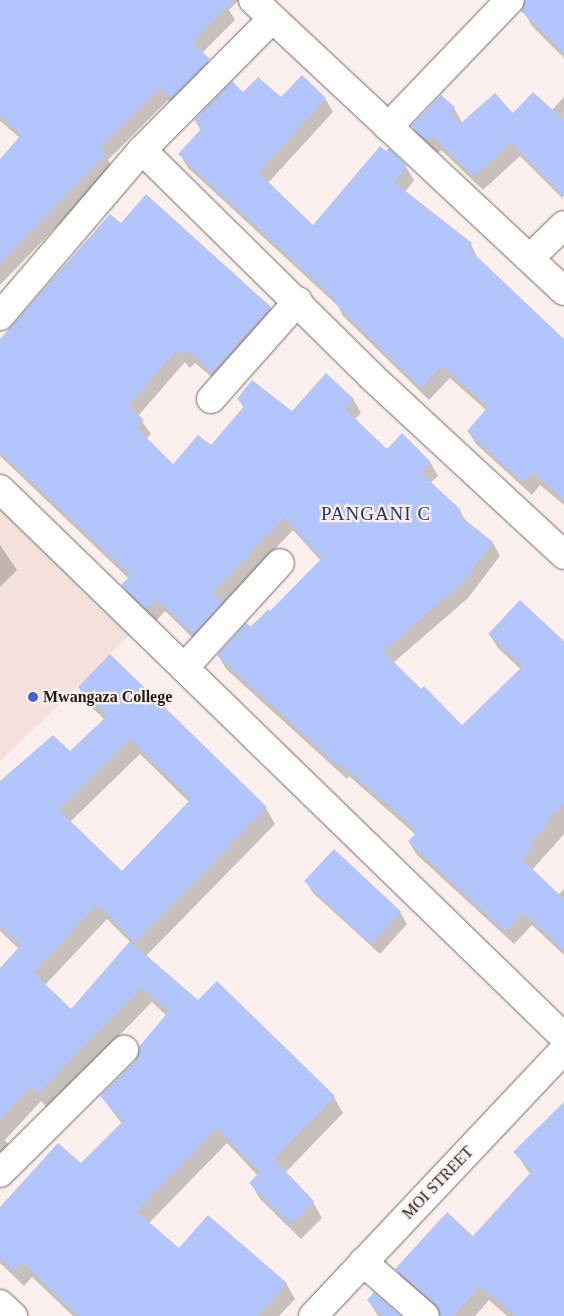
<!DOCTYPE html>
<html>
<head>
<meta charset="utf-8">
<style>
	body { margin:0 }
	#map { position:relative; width:564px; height:1316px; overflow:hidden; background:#fbf0ed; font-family:Georgia,serif }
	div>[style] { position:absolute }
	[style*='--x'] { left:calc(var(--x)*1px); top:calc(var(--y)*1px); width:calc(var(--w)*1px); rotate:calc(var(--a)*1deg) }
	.built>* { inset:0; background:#f5e1dc }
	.shadow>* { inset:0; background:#0003 }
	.building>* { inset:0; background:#b2c6fd; transform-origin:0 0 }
	.roads { filter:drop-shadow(0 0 1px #716866) drop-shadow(0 0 1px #716866) }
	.minor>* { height:28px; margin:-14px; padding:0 14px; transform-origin:14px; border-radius:14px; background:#fff }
	.dots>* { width:14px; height:14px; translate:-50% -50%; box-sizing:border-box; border:2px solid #fbf0ed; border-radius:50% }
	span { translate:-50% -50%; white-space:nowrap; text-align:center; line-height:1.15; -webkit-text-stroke:4.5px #fbf0ed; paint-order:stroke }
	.poi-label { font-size:16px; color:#211d1c; font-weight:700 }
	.left { translate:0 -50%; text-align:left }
	.street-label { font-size:16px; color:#211d1c }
	.quarter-label { font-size:19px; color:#25346c; letter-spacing:1px }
</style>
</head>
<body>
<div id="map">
	<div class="built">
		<i style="clip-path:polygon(0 508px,132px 633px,0 762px)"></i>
	</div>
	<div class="shadow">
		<i style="clip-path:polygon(0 0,239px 0,229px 10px,235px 20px,202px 53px,217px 74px,180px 111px,168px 100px,108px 160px,113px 168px,0 285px,0 161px,20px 138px,0 121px)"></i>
		<i style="clip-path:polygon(524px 0,564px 0,564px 58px,532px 26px,523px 10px)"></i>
		<i style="clip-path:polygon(243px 94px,281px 99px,325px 98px,333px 112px,268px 183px,313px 227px,406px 167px,414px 180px,405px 192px,471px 244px,478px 259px,564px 341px,564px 505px,540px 485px,532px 495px,476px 444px,468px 431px,487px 411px,450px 378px,429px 400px,343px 316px,338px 306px,188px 168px,180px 154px,201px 131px,195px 120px)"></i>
		<i style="clip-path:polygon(564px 97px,563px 199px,520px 156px,483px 190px,441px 150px,436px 155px,421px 141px,412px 126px,454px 108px,463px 124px,552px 110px)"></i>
		<i style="clip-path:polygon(121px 225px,270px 307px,277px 321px,221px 385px,195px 363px,190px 368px,185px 362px,138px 416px,151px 434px,146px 439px,173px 466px,211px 447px,244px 408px,238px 399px,292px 413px,353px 399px,361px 413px,354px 420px,387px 451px,430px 462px,438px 476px,430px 483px,460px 511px,467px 523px,493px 543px,500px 556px,468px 598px,393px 663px,462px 727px,564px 765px,564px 834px,532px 870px,558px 895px,564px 889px,564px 955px,532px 925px,514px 944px,417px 855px,409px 842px,416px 835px,349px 776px,347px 779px,226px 669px,218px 655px,268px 611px,270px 613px,321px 561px,293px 530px,223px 604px,230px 616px,202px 647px,165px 611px,155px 622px,131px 599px,123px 585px,129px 579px,0 456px,0 341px)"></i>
		<i style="clip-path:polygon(0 545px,17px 570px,0 587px)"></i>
		<i style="clip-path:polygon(490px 635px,564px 642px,564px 710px,498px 648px)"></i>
		<i style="clip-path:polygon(evenodd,79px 688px,266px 808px,275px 824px,146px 956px,198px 1002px,334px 1097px,343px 1113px,285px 1173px,313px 1202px,322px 1218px,301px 1239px,260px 1199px,251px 1183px,258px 1176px,227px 1143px,149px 1223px,179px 1249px,286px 1283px,295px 1299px,279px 1316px,73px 1316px,32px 1277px,24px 1286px,0 1263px,0 1208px,81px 1165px,122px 1124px,101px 1096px,136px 1062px,167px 1016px,152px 1002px,48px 1108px,41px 1101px,5px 1140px,10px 1147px,0 1158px,0 970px,19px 949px,0 931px,0 783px,15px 768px,18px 771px,70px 753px,105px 720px,88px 704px,79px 688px,140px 754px,189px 802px,122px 872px,70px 822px,140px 754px,79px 688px,107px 919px,130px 942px,72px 1010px,45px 985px,107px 919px)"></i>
		<i style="clip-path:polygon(306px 881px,400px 912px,407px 924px,380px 954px,313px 893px)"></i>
		<i style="clip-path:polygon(564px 1104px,564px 1316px,507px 1316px,489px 1300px,475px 1316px,441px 1316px,405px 1284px,397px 1269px,473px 1237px,530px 1174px,515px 1152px)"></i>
		<i style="clip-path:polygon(368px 1300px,399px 1316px,378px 1316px)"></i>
	</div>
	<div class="building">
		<i style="clip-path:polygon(0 0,234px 0,192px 42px,210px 59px,171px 98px,160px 87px,100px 147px,106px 153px,0 263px,0 159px,21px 135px,0 115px)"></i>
		<i style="clip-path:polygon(525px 0,564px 0,564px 53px,521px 11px)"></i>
		<i style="clip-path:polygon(302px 75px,326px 98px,258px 172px,313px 225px,380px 146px,386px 151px,389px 148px,407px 166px,394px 182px,472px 243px,468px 248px,564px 339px,564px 499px,532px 472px,523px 482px,467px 431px,488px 407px,442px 365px,421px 388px,334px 302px,336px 300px,178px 154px,202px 128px,194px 120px,232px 81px,243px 92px,258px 77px,281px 97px)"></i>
		<i style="clip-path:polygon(533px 92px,564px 120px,564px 196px,511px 142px,474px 176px,432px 136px,427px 141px,411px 126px,441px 95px,455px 107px,450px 113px,461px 123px,495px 93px,513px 113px)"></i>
		<i style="clip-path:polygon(146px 194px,271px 307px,212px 372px,187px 350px,182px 355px,177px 350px,128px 405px,144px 420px,137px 428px,173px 464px,198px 435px,211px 445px,245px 405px,237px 399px,252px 380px,292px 411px,326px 373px,354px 399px,345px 409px,387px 449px,402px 433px,431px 462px,420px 472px,461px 510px,458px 514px,493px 542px,461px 584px,383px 651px,421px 689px,424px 686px,462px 725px,523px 666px,488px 634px,520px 600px,564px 641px,564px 805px,548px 818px,551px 821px,529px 843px,533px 847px,522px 859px,564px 899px,564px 950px,523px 912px,505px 931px,408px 841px,418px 831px,341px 764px,339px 766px,217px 655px,246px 623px,252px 627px,268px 609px,270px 611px,322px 558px,284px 517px,213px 592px,223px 602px,194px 634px,157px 599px,146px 609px,121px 585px,131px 575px,0 452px,0 339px,110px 214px,121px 223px)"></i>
		<i style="clip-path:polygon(evenodd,110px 654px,267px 807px,135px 942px,97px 904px,33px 972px,71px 1009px,130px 941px,198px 1000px,217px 981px,335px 1096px,274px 1159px,314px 1201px,291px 1224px,249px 1183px,260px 1172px,217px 1128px,136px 1211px,179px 1248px,208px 1215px,287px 1283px,257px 1316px,79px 1316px,22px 1262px,14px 1271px,0 1257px,0 1207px,58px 1143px,81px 1163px,123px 1121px,100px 1096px,135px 1061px,139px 1047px,169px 1011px,142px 987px,38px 1093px,31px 1086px,0 1120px,0 968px,21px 945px,0 925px,0 781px,53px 735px,70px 751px,107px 716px,78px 687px,110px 654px,130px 739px,191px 799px,122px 871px,58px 809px,130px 739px)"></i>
		<i style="left:334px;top:849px;width:92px;height:44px;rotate:43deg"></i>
		<i style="clip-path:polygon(564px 1102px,564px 1316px,516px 1316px,480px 1286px,453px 1316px,440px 1316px,435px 1304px,395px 1269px,447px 1212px,473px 1236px,532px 1171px,513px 1152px)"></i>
		<i style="clip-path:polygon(374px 1292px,401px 1316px,383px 1316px,367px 1300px)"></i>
	</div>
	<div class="roads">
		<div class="minor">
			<i style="--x:253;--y:0;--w:426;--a:43.1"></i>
			<i style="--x:388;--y:127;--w:176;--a:-46.2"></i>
			<i style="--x:142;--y:150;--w:323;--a:44.6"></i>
			<i style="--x:372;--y:377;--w:262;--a:42.8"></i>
			<i style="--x:530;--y:258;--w:47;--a:-44.1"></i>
			<i style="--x:0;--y:316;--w:218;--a:-49.5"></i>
			<i style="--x:142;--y:150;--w:185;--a:-45.2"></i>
			<i style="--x:211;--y:399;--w:131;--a:-48.4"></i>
			<i style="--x:0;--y:489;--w:786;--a:44.18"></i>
			<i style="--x:184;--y:668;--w:142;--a:-47.6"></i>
			<i style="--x:0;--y:1173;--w:175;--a:-44.8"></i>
			<i style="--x:363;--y:1262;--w:82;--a:41.1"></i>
			<i style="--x:0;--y:1304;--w:18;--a:43"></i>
			<i style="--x:313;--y:1316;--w:366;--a:-46.7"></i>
		</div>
	</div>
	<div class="dots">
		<i style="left:33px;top:697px;background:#4661d4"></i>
	</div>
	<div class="poi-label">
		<span class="left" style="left:43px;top:697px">Mwangaza College</span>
	</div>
	<div class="street-label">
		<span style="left:438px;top:1183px;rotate:-46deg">MOI STREET</span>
	</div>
	<div class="quarter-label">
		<span style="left:376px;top:514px">PANGANI C</span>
	</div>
</div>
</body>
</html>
